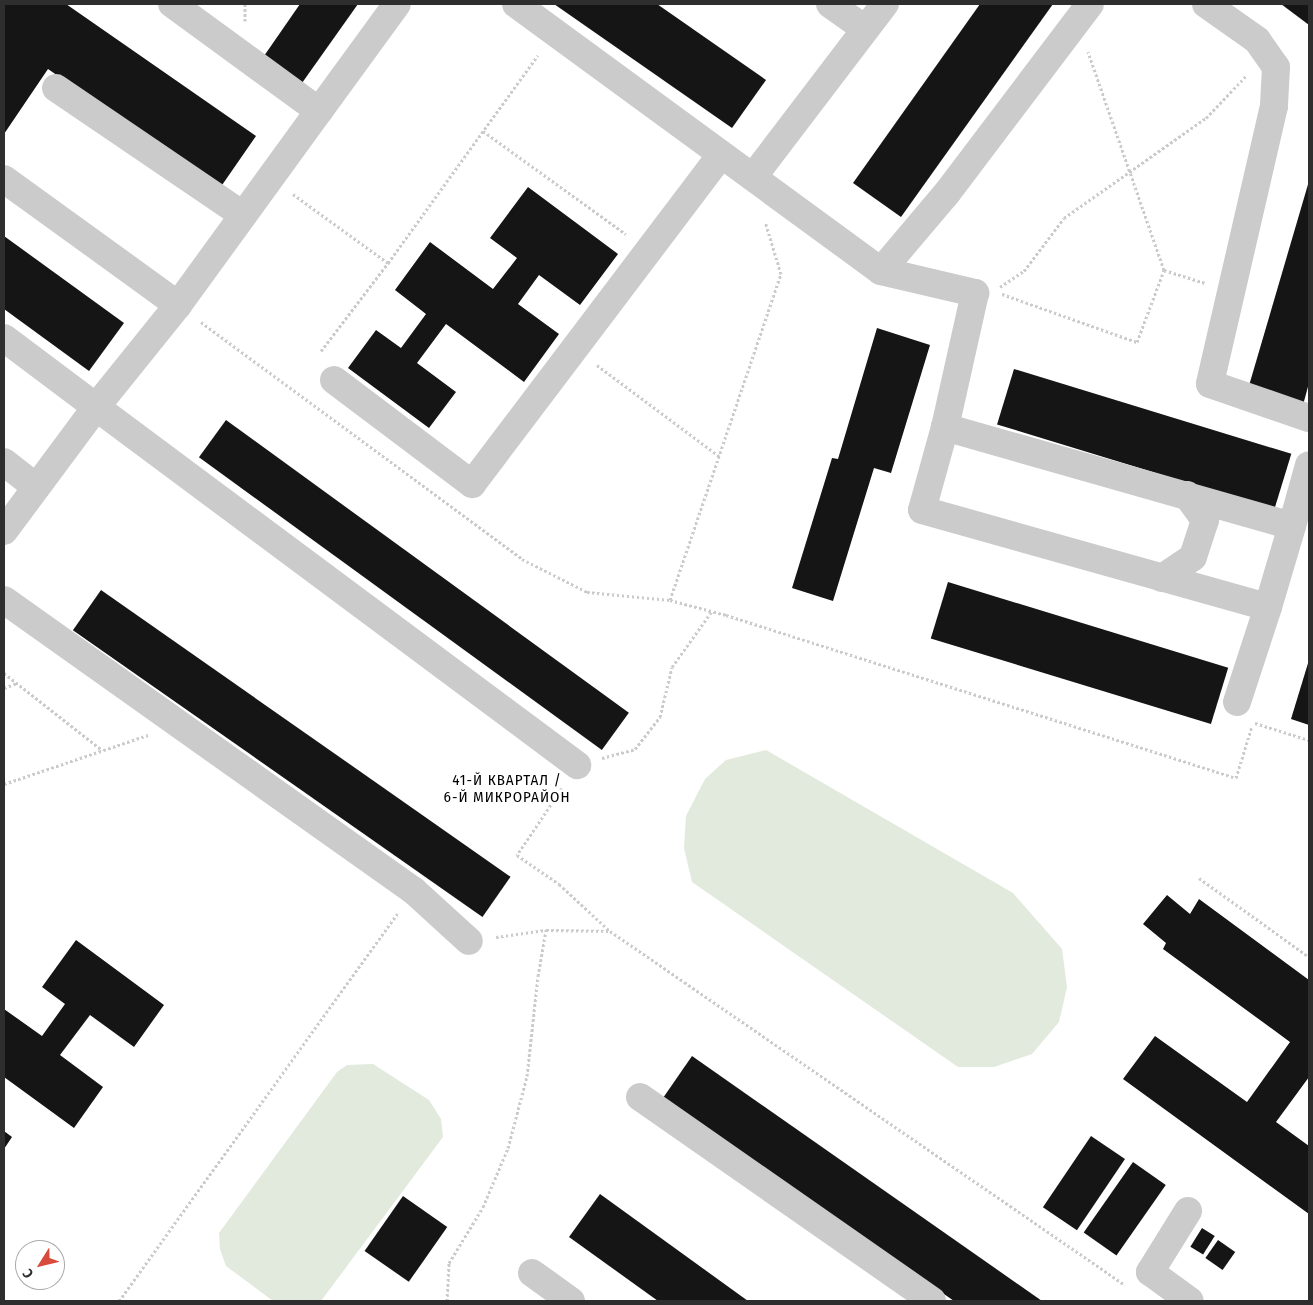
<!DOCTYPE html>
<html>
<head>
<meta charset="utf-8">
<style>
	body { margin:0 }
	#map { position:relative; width:1313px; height:1305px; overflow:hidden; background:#fff; font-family:"Fira Sans Condensed",sans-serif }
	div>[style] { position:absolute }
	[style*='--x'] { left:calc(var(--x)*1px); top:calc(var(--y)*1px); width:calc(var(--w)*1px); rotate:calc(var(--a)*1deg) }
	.green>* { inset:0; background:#e1eadc }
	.building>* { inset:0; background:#151515; transform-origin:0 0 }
	.path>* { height:3px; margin-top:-1.5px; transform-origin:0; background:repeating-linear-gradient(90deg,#cbcbcb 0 2.5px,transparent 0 5px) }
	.minor>* { height:28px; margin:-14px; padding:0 14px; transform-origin:14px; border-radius:14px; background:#cbcbcb }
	span { translate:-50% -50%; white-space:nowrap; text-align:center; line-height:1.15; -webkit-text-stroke:5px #fff; paint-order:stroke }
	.quarter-label { font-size:15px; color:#000; letter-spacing:1px }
	.frame { position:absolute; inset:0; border:5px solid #2e2e2e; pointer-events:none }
	.north { position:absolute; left:15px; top:1240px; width:50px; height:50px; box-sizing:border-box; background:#fff; border:1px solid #ababab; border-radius:50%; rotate:234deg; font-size:14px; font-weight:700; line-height:20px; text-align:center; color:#2e2e2e }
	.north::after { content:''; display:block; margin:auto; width:18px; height:22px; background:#d84a3c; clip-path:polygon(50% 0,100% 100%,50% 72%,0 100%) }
</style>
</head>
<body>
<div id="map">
	<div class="green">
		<i style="clip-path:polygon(766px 750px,1013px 893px,1062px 949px,1067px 987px,1059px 1022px,1032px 1054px,994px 1067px,958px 1067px,692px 882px,684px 848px,686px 816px,705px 779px,726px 760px)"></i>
		<i style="clip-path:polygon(373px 1064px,429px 1100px,441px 1119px,443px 1137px,321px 1301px,273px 1301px,226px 1266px,220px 1249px,219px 1233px,337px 1072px,347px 1065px)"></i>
	</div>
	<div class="building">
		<i style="clip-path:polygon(4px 4px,66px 4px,256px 136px,220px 188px,48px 69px,4px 134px)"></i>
		<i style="clip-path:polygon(300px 4px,358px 4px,302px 83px,264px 56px)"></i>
		<i style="clip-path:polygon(554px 4px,657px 4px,766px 80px,732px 128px)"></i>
		<i style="clip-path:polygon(980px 4px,1053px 4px,901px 217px,853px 183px)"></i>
		<i style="clip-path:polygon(1281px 4px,1309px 4px,1309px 25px)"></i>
		<i style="clip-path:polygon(1309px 181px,1309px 383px,1303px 405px,1248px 389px)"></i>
		<i style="clip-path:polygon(528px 187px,618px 254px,580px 305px,539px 275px,518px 304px,559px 334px,524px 382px,446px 324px,417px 363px,456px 392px,429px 428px,348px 368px,376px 330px,401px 348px,426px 314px,395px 290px,430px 242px,493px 289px,517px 258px,490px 238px)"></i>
		<i style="clip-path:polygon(4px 236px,124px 323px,89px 371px,4px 309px)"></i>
		<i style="clip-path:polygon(877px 328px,930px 345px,891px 473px,874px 468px,833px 601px,792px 588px,832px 458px,838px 459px)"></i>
		<i style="left:1014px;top:369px;width:290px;height:58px;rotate:17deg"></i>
		<i style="left:226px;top:420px;width:498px;height:46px;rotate:36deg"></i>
		<i style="left:948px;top:582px;width:293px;height:59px;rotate:17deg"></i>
		<i style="left:101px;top:590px;width:500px;height:49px;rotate:35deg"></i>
		<i style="clip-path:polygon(1309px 660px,1309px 725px,1291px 719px)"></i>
		<i style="clip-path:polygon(1167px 895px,1190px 914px,1199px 899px,1309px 980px,1309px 1077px,1276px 1122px,1309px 1146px,1309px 1214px,1123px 1079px,1155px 1036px,1247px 1102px,1290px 1042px,1163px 949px,1166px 943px,1143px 924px)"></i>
		<i style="clip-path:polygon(76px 940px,164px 1005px,134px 1047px,90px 1015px,60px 1055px,103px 1087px,74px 1128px,4px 1077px,4px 1009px,42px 1036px,65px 1004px,42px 987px)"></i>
		<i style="clip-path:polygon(692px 1056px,1042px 1301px,954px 1301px,663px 1098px)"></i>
		<i style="clip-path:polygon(4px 1131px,12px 1137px,4px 1149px)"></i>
		<i style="left:1091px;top:1136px;width:41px;height:86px;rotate:34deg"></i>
		<i style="left:1133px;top:1162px;width:40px;height:86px;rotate:35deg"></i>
		<i style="clip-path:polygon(600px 1194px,748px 1301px,658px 1301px,569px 1237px)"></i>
		<i style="left:403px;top:1196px;width:54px;height:67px;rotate:35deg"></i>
		<i style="left:1202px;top:1228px;width:15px;height:22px;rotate:32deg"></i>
		<i style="left:1218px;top:1240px;width:21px;height:22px;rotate:35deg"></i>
	</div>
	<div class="path">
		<i style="--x:245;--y:4;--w:17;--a:90"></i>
		<i style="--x:483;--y:131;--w:176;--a:35.8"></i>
		<i style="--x:293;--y:194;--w:117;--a:36"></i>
		<i style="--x:388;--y:263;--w:256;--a:-54.2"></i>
		<i style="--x:1164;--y:270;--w:43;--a:17.6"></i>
		<i style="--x:1000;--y:287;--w:29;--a:-34"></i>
		<i style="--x:1024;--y:271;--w:66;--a:-53"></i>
		<i style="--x:1064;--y:218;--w:174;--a:-35.2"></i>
		<i style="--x:1206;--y:118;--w:59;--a:-46.4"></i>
		<i style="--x:1002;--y:294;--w:143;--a:19.6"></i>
		<i style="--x:1137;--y:342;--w:77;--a:-69.4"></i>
		<i style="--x:1164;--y:270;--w:231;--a:-109.2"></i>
		<i style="--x:201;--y:322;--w:399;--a:36.4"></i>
		<i style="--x:522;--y:559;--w:73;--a:26.9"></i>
		<i style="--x:587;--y:592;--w:83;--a:5.5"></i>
		<i style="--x:670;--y:600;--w:58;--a:15"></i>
		<i style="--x:726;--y:615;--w:535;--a:17.72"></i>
		<i style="--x:1236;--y:778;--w:54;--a:-72.9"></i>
		<i style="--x:321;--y:351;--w:111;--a:-52.7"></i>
		<i style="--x:597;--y:365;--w:152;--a:36.7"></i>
		<i style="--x:670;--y:600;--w:344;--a:-71.2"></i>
		<i style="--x:781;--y:274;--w:55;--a:-106.8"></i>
		<i style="--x:4;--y:673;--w:125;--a:38.2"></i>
		<i style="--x:4;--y:688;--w:14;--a:-21"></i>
		<i style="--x:1255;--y:723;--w:57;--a:17.5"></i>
		<i style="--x:602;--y:758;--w:34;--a:-15"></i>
		<i style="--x:635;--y:749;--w:41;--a:-52"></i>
		<i style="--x:660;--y:717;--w:51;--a:-76.5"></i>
		<i style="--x:672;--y:667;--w:69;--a:-54.5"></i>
		<i style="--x:4;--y:784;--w:152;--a:-18.8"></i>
		<i style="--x:562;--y:788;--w:81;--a:123.9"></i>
		<i style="--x:517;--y:855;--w:51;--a:34.6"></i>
		<i style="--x:559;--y:884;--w:69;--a:42.7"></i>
		<i style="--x:610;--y:931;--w:625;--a:34.5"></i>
		<i style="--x:1199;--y:878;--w:135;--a:35.7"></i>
		<i style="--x:496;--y:937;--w:50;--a:-8"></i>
		<i style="--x:546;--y:930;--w:64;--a:0.9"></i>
		<i style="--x:119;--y:1301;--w:477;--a:-54.3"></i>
		<i style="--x:447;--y:1301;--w:38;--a:-87"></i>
		<i style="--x:449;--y:1263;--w:66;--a:-58.7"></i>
		<i style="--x:483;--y:1207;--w:64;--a:-67"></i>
		<i style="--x:508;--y:1148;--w:74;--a:-75.2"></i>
		<i style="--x:527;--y:1076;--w:101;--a:-83.7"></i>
		<i style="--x:538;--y:976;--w:47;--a:-80.1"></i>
	</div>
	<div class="minor">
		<i style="--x:516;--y:4;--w:452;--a:36.2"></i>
		<i style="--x:881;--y:271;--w:97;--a:13.2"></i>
		<i style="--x:975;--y:293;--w:137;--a:102.6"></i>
		<i style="--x:830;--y:4;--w:43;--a:35.5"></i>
		<i style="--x:1206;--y:4;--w:62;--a:35.2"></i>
		<i style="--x:1257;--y:40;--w:33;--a:55"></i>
		<i style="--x:1276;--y:67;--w:39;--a:93"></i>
		<i style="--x:1274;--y:106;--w:285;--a:103"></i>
		<i style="--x:1210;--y:384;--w:105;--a:19"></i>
		<i style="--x:56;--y:88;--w:226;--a:34.2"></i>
		<i style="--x:319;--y:111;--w:132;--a:-53.9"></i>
		<i style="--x:753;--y:177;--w:218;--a:-52.7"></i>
		<i style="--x:4;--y:179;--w:215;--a:35.9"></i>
		<i style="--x:881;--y:271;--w:102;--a:-49.8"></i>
		<i style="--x:947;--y:193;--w:237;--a:-52.9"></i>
		<i style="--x:4;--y:338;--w:115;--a:36.9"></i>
		<i style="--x:96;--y:407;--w:131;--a:-51.2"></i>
		<i style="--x:178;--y:305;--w:240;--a:-54"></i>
		<i style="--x:319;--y:111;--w:182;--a:-143.9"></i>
		<i style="--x:334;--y:380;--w:173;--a:37"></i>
		<i style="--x:472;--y:484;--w:413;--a:-52.9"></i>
		<i style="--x:4;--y:462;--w:41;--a:38"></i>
		<i style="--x:1292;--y:526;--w:361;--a:-164.1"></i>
		<i style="--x:945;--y:427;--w:86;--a:105.5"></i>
		<i style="--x:922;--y:510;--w:359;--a:15.7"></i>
		<i style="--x:1268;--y:607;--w:84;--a:-73.5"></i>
		<i style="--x:1292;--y:526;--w:63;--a:-74.4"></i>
		<i style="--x:4;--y:531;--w:154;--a:-53.4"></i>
		<i style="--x:96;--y:407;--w:600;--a:36.66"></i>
		<i style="--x:1162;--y:578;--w:37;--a:-34"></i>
		<i style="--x:1193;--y:557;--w:39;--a:-72"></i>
		<i style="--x:1205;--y:520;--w:31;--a:-126"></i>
		<i style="--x:4;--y:600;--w:503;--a:35.37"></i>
		<i style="--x:414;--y:891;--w:74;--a:42.3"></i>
		<i style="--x:1237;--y:702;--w:100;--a:-71.9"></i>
		<i style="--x:640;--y:1097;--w:356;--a:34.9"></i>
		<i style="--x:1188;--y:1211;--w:72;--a:121.9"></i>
		<i style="--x:1150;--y:1272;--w:49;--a:35.9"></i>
		<i style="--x:532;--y:1273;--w:48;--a:35.7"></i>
	</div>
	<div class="quarter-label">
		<span style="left:507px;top:789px">41-Й КВАРТАЛ /<br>6-Й МИКРОРАЙОН</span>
	</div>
	<div class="frame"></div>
	<div class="north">С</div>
</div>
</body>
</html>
